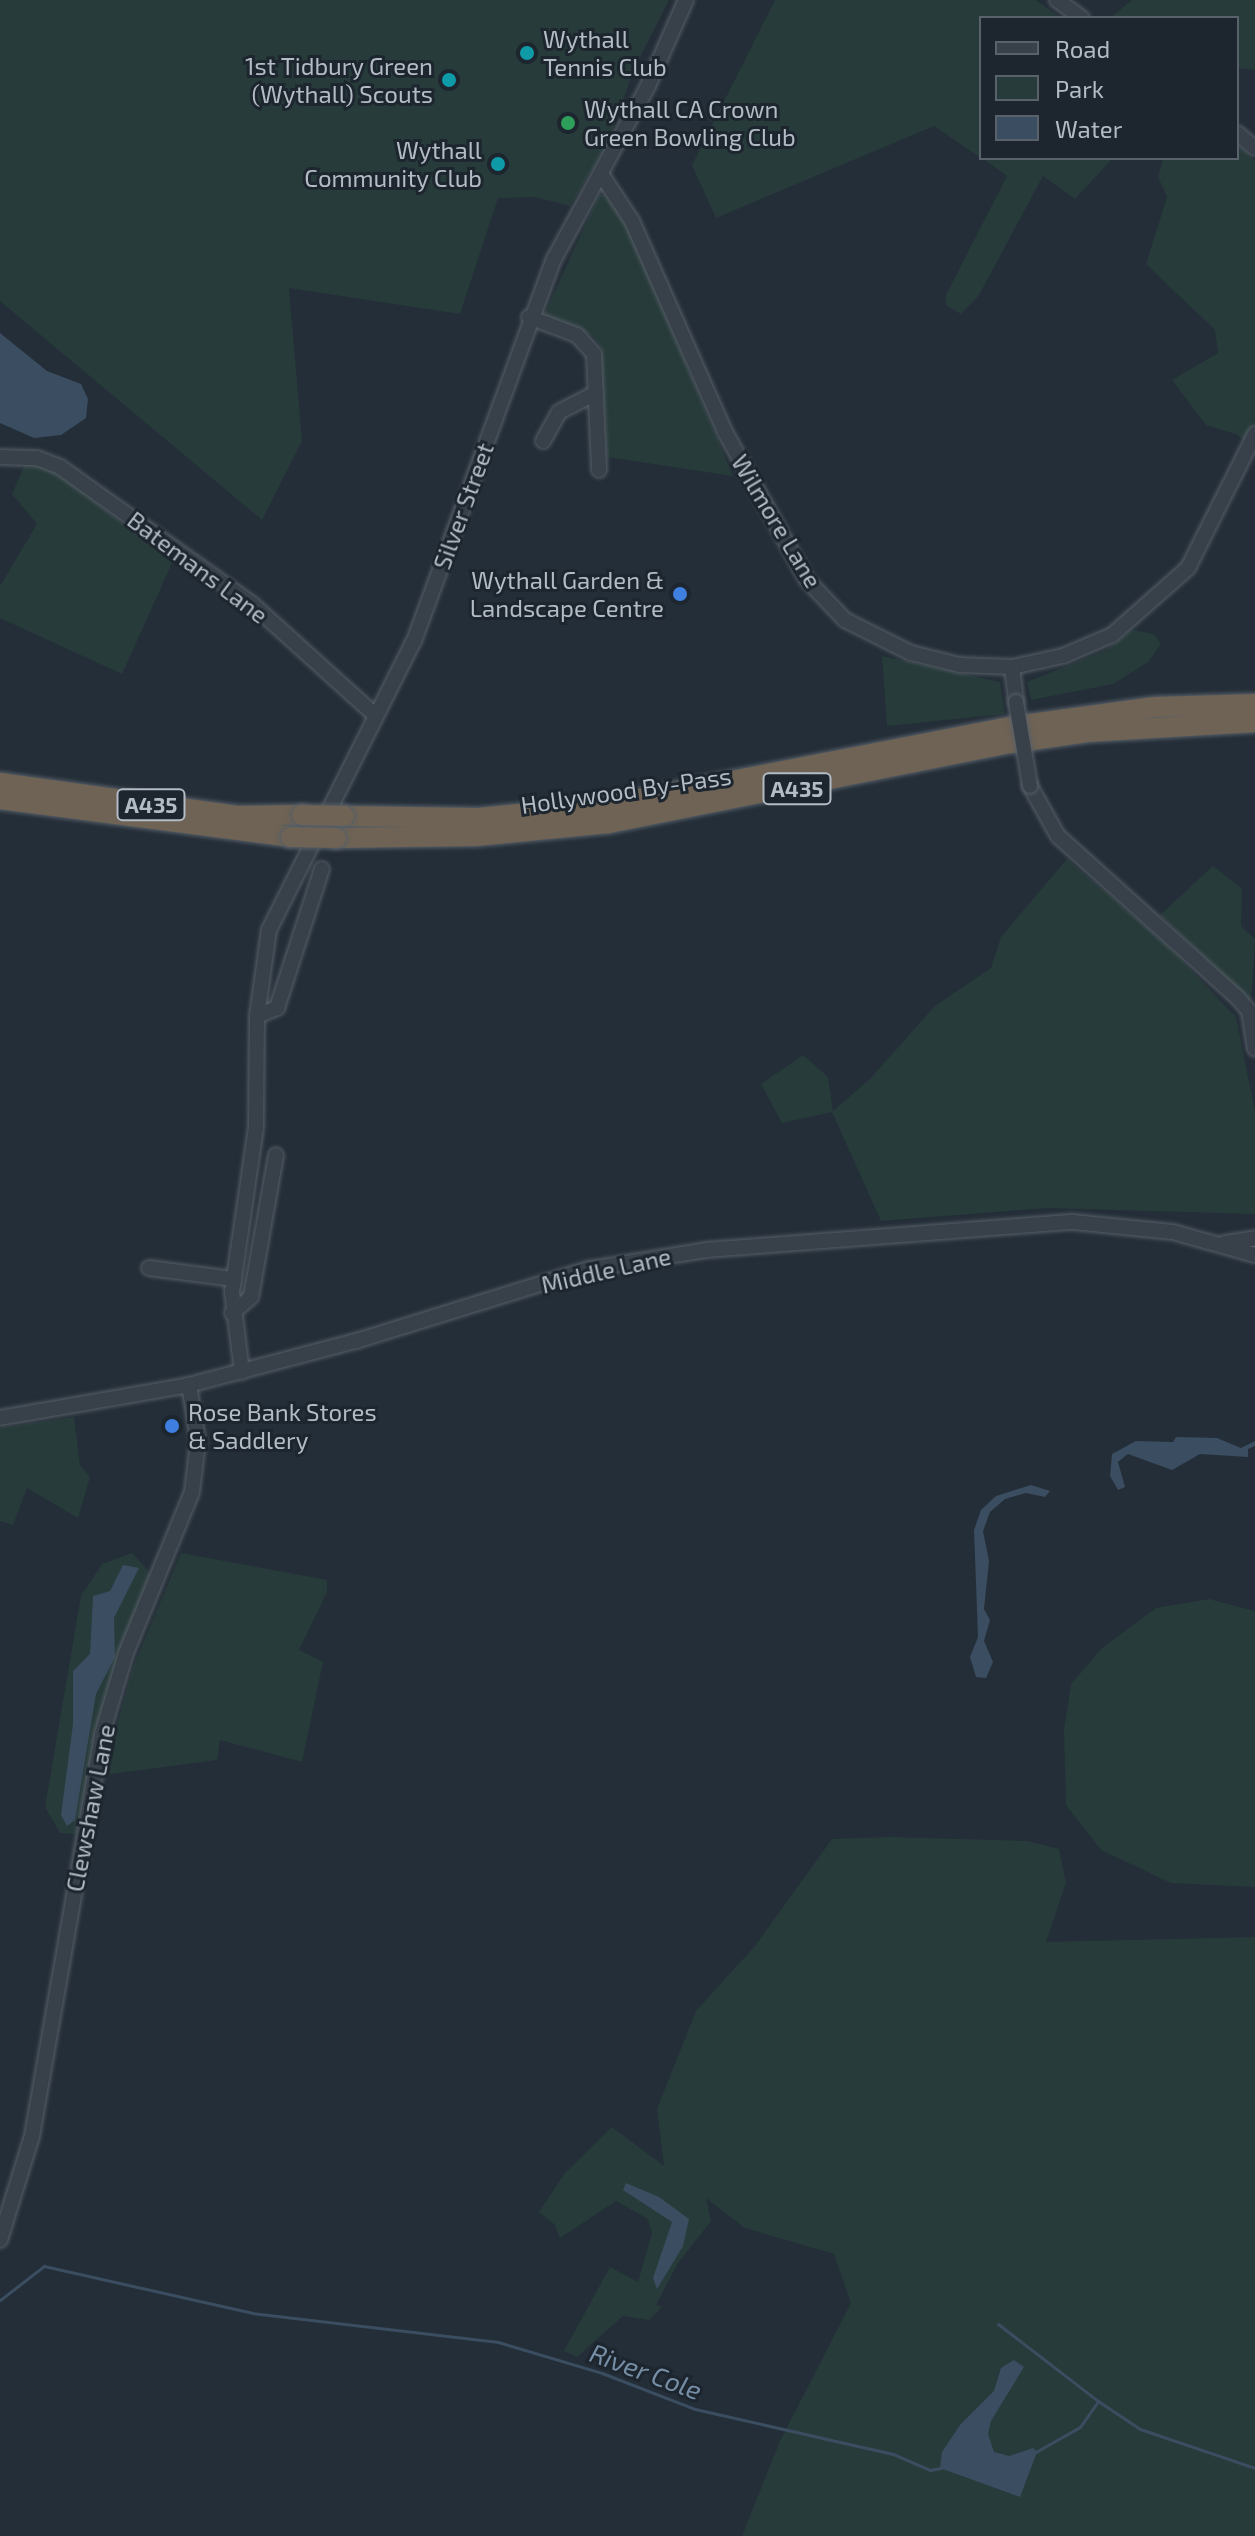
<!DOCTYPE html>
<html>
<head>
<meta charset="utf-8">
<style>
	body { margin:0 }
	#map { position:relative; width:1255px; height:2536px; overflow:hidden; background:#242e38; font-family:"Exo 2",sans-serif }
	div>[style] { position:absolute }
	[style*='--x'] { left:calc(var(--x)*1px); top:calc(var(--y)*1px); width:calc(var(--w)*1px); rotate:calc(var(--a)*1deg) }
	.green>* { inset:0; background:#273b3a }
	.water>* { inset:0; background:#3b4d60 }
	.stream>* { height:3px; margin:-1.5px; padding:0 1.5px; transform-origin:1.5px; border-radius:1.5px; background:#3b4d60 }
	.roads { filter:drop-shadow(0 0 2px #565e67) drop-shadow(0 0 2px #565e67) }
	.minor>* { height:14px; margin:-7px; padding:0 7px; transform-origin:7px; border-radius:7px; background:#384049 }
	.highway>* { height:20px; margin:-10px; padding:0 10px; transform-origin:10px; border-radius:10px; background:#6e6355 }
	.bridges { filter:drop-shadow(0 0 2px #565e67) drop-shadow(0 0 2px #565e67) }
	.minor-bridge>* { height:14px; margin:-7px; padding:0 7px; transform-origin:7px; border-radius:7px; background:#384049 }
	.highway-bridge>* { height:20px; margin:-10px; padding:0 10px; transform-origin:10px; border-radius:10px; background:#6e6355 }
	.dots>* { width:22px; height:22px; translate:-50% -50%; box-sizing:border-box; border:4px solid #1d252e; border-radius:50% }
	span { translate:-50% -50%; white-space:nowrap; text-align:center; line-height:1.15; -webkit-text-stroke:6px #1d252e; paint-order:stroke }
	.shield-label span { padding:2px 6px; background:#1d252e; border:2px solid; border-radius:6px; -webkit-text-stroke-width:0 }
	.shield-label { font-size:22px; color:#b3bbc5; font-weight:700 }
	.poi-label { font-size:24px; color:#b3bbc5 }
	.left { translate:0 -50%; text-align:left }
	.right { translate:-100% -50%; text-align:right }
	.street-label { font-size:24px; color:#b3bbc5 }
	.water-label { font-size:26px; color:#768ea6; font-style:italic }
	.legend { position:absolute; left:979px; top:16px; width:260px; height:144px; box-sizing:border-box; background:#1d252e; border:2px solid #59616a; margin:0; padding:10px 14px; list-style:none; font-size:24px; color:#b3bbc5 }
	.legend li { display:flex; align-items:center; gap:16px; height:40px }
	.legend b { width:40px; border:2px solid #59616a }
</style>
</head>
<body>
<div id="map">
	<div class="green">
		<i style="clip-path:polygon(0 0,669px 0,634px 69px,608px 143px,570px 206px,535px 197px,498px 198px,460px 314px,289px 288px,302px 441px,262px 520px,0 301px)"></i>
		<i style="clip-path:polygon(775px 0,1036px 0,1061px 18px,981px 18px,981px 158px,934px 126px,716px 218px,692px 165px)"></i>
		<i style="clip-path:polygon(1132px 0,1255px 0,1255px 70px,1237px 68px,1237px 18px,1110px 18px)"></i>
		<i style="clip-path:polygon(1237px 145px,1255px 160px,1255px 448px,1236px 434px,1206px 425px,1172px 380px,1218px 353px,1215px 330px,1146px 264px,1167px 197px,1158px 177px,1163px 158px,1237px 158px)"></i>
		<i style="clip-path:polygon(982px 158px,1113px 158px,1075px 199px,1043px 176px,979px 295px,961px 314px,946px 305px,945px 297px,1007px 176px)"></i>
		<i style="clip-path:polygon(599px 195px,608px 195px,631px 234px,733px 476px,607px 457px,601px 347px,594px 337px,544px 315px)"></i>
		<i style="clip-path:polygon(26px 462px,53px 468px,172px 563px,122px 674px,0 618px,0 586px,37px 524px,12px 494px)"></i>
		<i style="clip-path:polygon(1133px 630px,1154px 634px,1161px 644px,1148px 662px,1113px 684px,1031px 700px,1027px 682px,1106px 650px)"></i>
		<i style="clip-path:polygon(882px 656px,1000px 682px,1005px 714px,887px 726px)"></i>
		<i style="clip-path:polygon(1067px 859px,1167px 945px,1236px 1017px,1255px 1112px,1255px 1214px,1048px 1208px,881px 1221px,832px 1112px,782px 1123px,761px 1084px,803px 1055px,828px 1077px,833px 1111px,870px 1079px,935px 1006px,991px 968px,1001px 937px)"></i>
		<i style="clip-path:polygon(1213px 866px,1242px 889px,1241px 926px,1255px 939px,1251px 1001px,1160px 915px)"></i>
		<i style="clip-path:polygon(74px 1417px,80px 1465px,90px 1477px,78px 1518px,27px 1488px,13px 1525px,0 1521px,0 1428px)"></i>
		<i style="clip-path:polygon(132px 1553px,151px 1574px,112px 1677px,76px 1834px,60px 1833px,45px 1807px,81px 1596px,102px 1564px)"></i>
		<i style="clip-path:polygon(181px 1553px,327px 1580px,327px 1592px,299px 1650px,323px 1662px,302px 1762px,220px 1740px,217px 1760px,103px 1775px,133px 1667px)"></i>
		<i style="clip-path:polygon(1209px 1599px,1255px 1611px,1255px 1887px,1171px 1883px,1101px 1850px,1066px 1805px,1064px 1730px,1071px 1684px,1102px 1648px,1156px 1608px)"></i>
		<i style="clip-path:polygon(891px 1837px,1028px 1841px,1059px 1849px,1066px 1883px,1046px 1942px,1255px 1937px,1255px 2536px,742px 2536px,780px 2441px,851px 2303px,834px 2254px,745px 2228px,706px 2198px,711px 2221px,678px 2263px,656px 2305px,662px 2307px,649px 2320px,623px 2316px,577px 2357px,564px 2351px,610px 2267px,638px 2282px,652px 2233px,648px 2219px,616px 2201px,560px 2238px,554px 2224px,539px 2212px,565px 2173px,612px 2127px,664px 2166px,657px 2109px,696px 2011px,755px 1946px,832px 1839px)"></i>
	</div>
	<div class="water">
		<i style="clip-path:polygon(0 333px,47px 371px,81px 384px,88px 399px,86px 418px,61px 435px,34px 438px,0 423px)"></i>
		<i style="clip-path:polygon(1176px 1437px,1217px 1438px,1241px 1448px,1255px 1441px,1255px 1446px,1248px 1449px,1248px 1457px,1200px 1454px,1172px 1470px,1128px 1454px,1118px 1462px,1125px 1487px,1118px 1490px,1110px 1476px,1112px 1454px,1136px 1441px,1173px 1442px)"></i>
		<i style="clip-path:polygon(1031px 1485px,1050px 1491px,1045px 1497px,1026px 1493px,1005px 1499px,990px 1512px,983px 1531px,989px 1561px,984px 1609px,990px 1620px,984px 1641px,993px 1662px,986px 1678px,976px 1677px,970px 1657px,978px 1637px,974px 1530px,981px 1510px,996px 1496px)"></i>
		<i style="clip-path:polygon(123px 1565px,139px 1568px,114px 1618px,115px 1657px,96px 1694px,75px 1820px,67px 1826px,61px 1815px,73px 1724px,73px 1671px,90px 1654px,93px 1596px,110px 1591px)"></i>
		<i style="clip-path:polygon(626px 2183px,659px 2197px,689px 2219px,683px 2246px,657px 2289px,653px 2278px,672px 2222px,623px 2190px)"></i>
		<i style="clip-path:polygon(1014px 2360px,1024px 2367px,991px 2421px,988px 2434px,994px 2452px,1009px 2456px,1033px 2448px,1037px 2452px,1020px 2497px,940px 2468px,942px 2452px,960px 2425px,994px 2391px,1001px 2368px)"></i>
	</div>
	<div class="stream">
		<i style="--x:0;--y:2300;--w:56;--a:-37.7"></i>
		<i style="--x:44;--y:2266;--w:213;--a:12.7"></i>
		<i style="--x:252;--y:2313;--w:248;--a:6.7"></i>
		<i style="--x:498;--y:2342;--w:109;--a:16.6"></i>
		<i style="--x:602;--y:2373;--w:100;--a:21.2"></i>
		<i style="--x:695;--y:2409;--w:203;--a:12.8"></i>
		<i style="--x:893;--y:2454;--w:40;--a:23.4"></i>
		<i style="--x:930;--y:2470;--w:11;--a:-10"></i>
		<i style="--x:998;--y:2324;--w:126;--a:37.6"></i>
		<i style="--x:1034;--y:2453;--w:53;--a:-29.5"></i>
		<i style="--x:1080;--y:2427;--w:32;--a:-55"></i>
		<i style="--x:1098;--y:2401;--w:50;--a:33.7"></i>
		<i style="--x:1140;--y:2429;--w:121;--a:18.7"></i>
	</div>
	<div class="roads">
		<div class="minor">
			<i style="--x:1057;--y:0;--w:31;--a:36"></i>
			<i style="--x:1237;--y:133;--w:23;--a:40"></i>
			<i style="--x:601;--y:174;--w:56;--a:56.6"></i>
			<i style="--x:632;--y:221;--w:231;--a:66.2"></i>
			<i style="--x:725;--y:432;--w:169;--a:61"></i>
			<i style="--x:807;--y:580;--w:55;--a:46.5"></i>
			<i style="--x:845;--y:620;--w:74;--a:26.6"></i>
			<i style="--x:911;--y:653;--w:50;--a:13.8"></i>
			<i style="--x:960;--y:665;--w:52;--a:2.2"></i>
			<i style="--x:1012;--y:667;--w:52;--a:-12.2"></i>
			<i style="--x:1063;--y:656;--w:53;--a:-23.2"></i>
			<i style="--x:1112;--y:635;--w:101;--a:-41.4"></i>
			<i style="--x:1188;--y:568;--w:150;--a:-63.4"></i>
			<i style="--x:529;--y:317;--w:51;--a:20.6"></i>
			<i style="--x:577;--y:335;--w:25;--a:48"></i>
			<i style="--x:594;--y:354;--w:116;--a:87.5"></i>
			<i style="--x:543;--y:441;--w:33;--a:-61"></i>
			<i style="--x:559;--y:412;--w:42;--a:-27.2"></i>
			<i style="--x:0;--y:457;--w:37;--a:2"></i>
			<i style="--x:37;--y:458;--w:25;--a:21"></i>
			<i style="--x:60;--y:467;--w:236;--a:35.5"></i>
			<i style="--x:252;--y:604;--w:167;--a:42.1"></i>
			<i style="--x:1012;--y:667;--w:35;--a:83"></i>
			<i style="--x:1030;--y:786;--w:57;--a:60.8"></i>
			<i style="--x:1058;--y:836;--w:241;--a:42"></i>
			<i style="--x:1237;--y:997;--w:18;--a:49"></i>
			<i style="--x:1249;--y:1011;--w:38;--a:81"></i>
			<i style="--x:257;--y:1016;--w:22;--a:-22"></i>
			<i style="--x:277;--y:1008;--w:146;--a:-72.1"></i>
			<i style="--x:1225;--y:1243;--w:30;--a:-9"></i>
			<i style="--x:149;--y:1268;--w:86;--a:7.4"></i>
			<i style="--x:232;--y:1313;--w:25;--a:-40"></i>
			<i style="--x:251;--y:1297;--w:144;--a:-80"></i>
			<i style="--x:242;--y:1372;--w:81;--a:-97.1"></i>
			<i style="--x:232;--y:1292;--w:167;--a:-81.7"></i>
			<i style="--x:256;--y:1127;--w:111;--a:-89.5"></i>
			<i style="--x:257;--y:1016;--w:87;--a:-82.1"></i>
			<i style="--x:269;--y:930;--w:323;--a:-63.4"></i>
			<i style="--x:414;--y:641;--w:407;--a:-69.9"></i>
			<i style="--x:554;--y:259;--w:197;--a:-61.5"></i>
			<i style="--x:648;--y:86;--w:94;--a:-66.2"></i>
			<i style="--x:0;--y:1418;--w:192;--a:-9.9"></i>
			<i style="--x:189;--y:1385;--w:173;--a:-14.8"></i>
			<i style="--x:356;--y:1341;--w:244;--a:-17.2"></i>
			<i style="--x:589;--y:1269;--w:119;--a:-9.2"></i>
			<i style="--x:706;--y:1250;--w:368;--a:-4.4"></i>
			<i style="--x:1073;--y:1222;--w:100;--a:5.7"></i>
			<i style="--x:1173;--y:1232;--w:85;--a:15.7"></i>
			<i style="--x:0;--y:2240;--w:109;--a:-72.9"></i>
			<i style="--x:32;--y:2136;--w:408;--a:-80.1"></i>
			<i style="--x:102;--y:1734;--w:84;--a:-73.5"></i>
			<i style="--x:126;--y:1653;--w:174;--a:-67.7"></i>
			<i style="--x:192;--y:1492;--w:51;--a:-83.3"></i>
			<i style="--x:198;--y:1441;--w:57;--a:-99.1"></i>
		</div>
		<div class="highway">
			<i style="--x:0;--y:783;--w:240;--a:7.9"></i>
			<i style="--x:238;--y:816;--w:64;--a:-0.9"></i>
			<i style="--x:0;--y:799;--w:293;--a:7.4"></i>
			<i style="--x:344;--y:816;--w:135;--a:0.8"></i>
			<i style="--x:479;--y:818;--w:131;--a:-5.7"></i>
			<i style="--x:609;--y:805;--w:415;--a:-11"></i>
			<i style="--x:1016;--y:726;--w:140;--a:-7.8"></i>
			<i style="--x:1155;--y:707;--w:100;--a:-1.7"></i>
			<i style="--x:336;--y:838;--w:139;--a:-0.8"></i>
			<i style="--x:475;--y:836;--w:135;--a:-5.5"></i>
			<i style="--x:609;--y:823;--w:410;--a:-11.3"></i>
			<i style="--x:1011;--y:743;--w:77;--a:-8.2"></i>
			<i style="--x:1087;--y:732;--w:168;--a:-3.4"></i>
		</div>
	</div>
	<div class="bridges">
		<div class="minor-bridge">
			<i style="--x:1016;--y:702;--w:85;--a:80.5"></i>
		</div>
		<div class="highway-bridge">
			<i style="--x:302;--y:815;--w:42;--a:1.4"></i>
			<i style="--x:291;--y:837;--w:45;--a:1.3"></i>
		</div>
	</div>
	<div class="dots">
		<i style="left:527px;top:53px;background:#0f9aa8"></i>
		<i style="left:449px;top:80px;background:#0f9aa8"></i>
		<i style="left:568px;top:123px;background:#2e9e5b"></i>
		<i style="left:498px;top:164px;background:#0f9aa8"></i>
		<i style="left:680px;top:594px;background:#3f7fe0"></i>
		<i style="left:172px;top:1426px;background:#3f7fe0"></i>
	</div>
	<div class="shield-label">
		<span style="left:797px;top:789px">A435</span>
		<span style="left:151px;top:805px">A435</span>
	</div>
	<div class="poi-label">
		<span class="left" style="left:543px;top:53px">Wythall<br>Tennis Club</span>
		<span class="right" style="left:433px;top:80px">1st Tidbury Green<br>(Wythall) Scouts</span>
		<span class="left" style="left:584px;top:123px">Wythall CA Crown<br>Green Bowling Club</span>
		<span class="right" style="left:482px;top:164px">Wythall<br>Community Club</span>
		<span class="right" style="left:664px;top:594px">Wythall Garden &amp;<br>Landscape Centre</span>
		<span class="left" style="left:188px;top:1426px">Rose Bank Stores<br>&amp; Saddlery</span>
	</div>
	<div class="street-label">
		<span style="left:463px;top:506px;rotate:-70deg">Silver Street</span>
		<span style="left:777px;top:521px;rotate:59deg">Wilmore Lane</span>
		<span style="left:198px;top:567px;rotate:37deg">Batemans Lane</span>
		<span style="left:626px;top:790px;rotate:-8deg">Hollywood By-Pass</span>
		<span style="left:606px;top:1270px;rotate:-13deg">Middle Lane</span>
		<span style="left:90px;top:1808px;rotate:-79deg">Clewshaw Lane</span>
	</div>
	<div class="water-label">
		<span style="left:646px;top:2371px;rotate:20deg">River Cole</span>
	</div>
	<ul class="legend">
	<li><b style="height:10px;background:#384049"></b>Road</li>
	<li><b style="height:22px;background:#273b3a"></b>Park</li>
	<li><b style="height:22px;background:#3b4d60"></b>Water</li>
	</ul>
</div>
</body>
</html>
